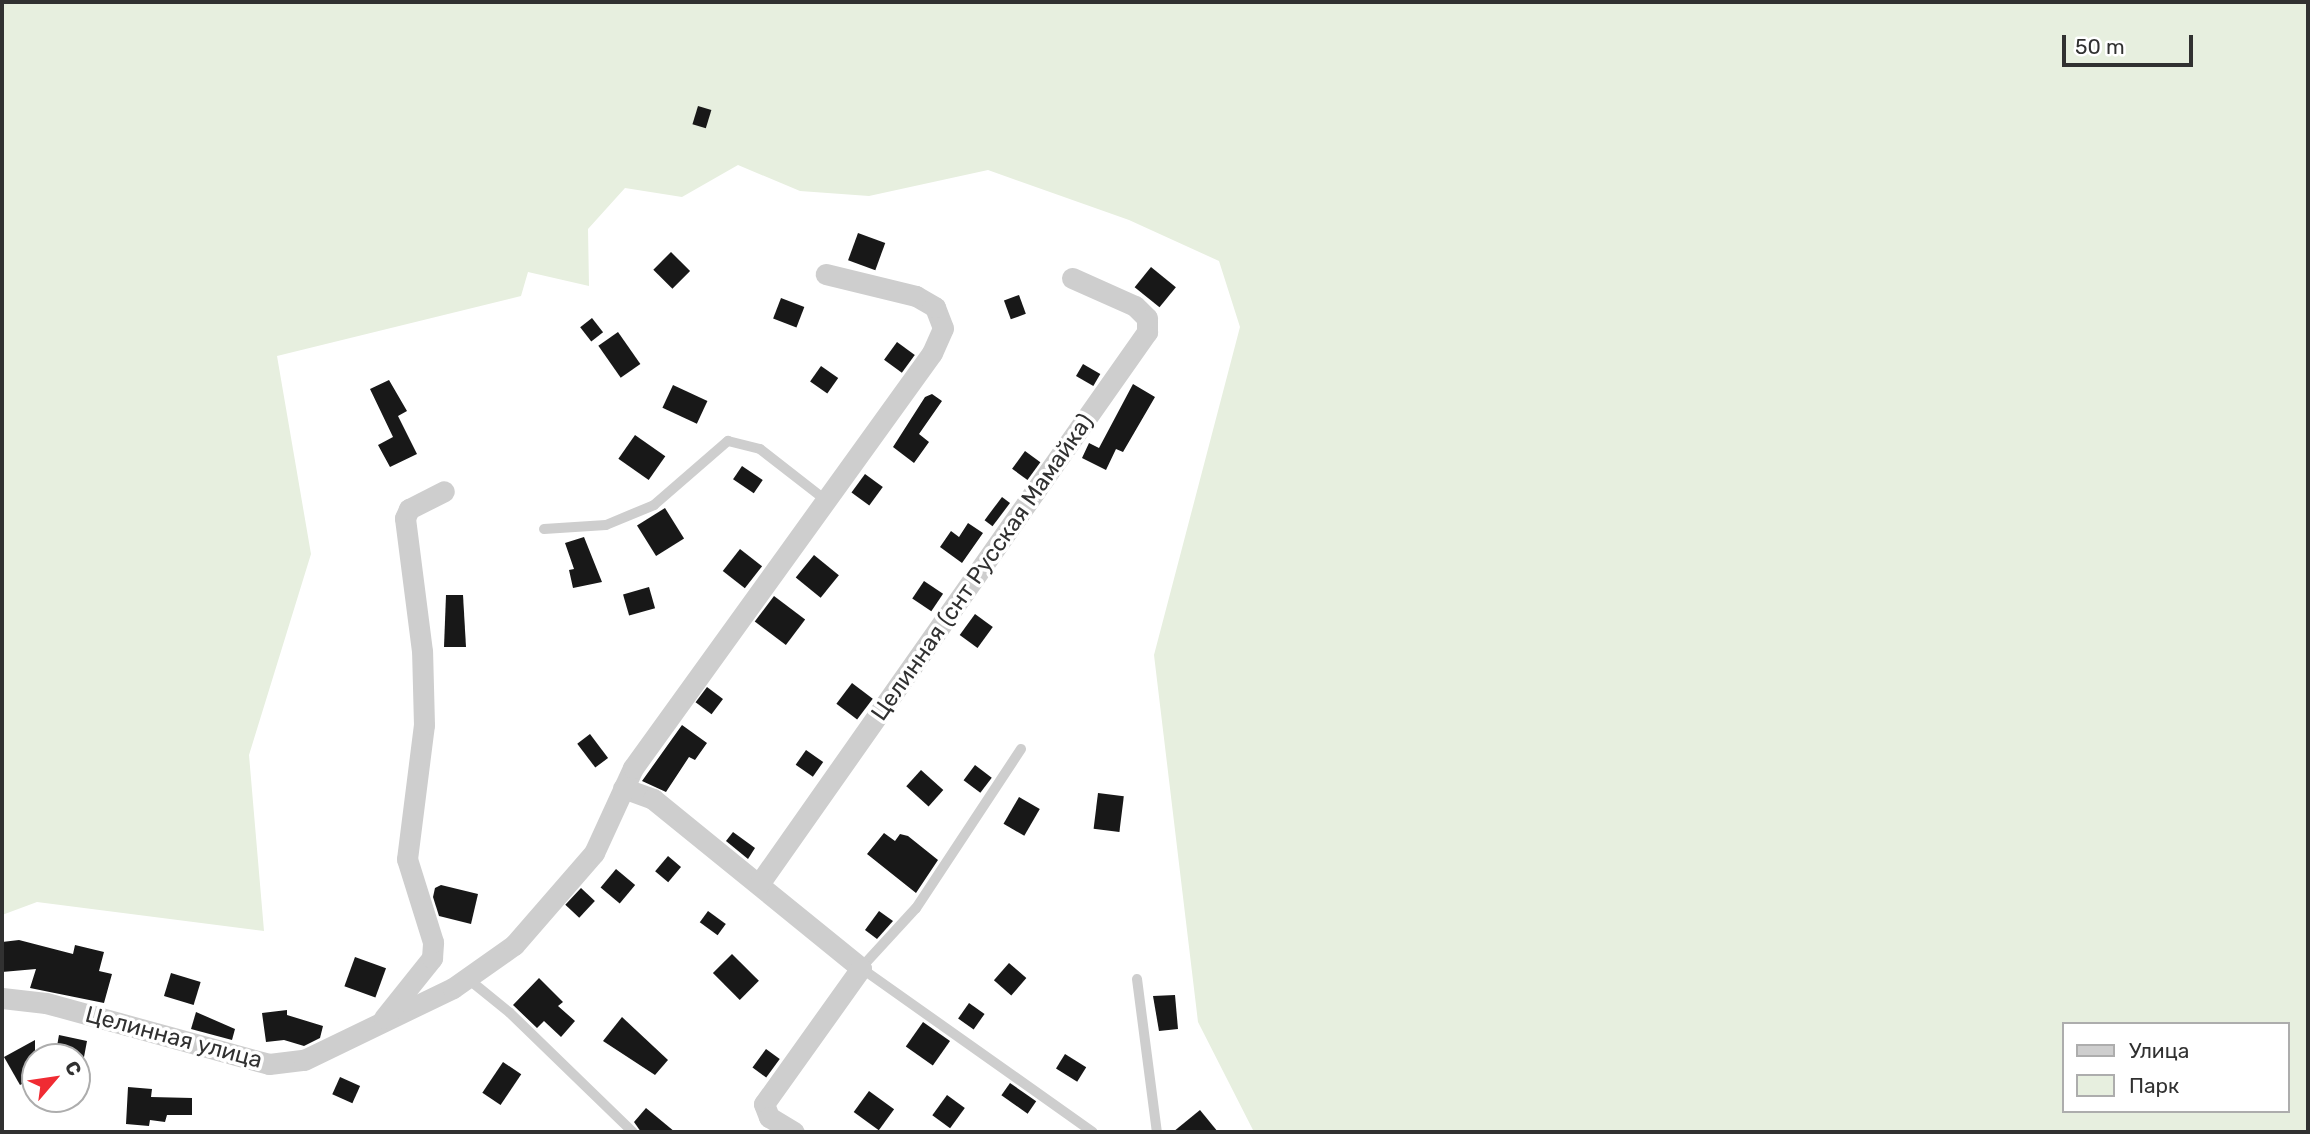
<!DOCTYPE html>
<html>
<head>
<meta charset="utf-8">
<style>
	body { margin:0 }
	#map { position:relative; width:2310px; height:1134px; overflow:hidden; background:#fff; font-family:Rubik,sans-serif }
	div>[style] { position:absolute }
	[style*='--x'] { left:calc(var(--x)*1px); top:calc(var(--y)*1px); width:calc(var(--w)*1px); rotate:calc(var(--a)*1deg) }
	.green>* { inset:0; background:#e7efdf }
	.building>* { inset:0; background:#181818; transform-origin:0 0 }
	.service>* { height:10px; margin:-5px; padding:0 5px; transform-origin:5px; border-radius:5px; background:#cecece }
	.minor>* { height:21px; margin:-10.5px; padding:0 10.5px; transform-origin:10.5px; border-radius:10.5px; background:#cecece }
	span { translate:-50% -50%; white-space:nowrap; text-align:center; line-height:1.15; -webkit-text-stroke:7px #fff; paint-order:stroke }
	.street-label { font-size:23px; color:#313131 }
	.frame { position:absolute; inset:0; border:4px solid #313131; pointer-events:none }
	.legend { position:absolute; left:2062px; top:1022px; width:228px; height:91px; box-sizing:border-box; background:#fff; border:2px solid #adadad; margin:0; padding:9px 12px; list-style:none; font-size:21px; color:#313131 }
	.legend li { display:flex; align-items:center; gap:14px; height:35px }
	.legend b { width:35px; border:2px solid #adadad }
	.north { position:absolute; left:21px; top:1043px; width:70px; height:70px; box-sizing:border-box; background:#fff; border:2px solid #adadad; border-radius:50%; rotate:61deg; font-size:19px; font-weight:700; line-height:28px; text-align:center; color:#313131 }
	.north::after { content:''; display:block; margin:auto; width:24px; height:32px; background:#f02b33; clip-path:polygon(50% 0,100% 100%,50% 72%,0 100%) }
	.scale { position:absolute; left:2062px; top:35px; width:131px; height:32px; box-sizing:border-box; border:4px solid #313131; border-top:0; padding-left:9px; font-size:21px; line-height:24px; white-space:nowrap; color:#313131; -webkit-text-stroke:5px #fff; paint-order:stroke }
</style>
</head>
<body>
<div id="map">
	<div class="green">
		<i style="clip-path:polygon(evenodd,2px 2px,2308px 2px,2308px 1132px,1254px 1132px,1198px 1022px,1154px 655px,1240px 327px,1219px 261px,1129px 220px,988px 170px,869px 196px,800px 191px,738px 165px,682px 197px,625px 188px,588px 229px,589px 286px,528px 272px,521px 296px,277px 356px,311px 554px,249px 755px,264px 931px,37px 902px,2px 915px,2px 2px,2063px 1024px,2287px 1024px,2287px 1111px,2063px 1111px,2063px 1024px)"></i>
	</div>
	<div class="building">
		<i style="left:698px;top:106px;width:14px;height:19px;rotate:17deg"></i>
		<i style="left:858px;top:233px;width:29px;height:29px;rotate:20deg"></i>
		<i style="left:671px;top:252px;width:27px;height:25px;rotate:45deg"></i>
		<i style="left:1151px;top:267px;width:32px;height:26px;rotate:39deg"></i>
		<i style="left:1019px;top:295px;width:20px;height:16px;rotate:70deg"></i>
		<i style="left:781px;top:298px;width:25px;height:22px;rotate:21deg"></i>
		<i style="left:592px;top:318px;width:18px;height:15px;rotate:52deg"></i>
		<i style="left:618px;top:332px;width:39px;height:24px;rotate:55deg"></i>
		<i style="left:897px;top:342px;width:22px;height:22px;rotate:36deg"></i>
		<i style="left:1083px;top:364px;width:20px;height:14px;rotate:30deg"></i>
		<i style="left:821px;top:366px;width:21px;height:19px;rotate:35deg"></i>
		<i style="clip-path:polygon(389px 380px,407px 411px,398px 416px,417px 454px,390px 467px,378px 445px,393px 437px,370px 389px)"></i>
		<i style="clip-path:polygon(1133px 384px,1155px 397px,1123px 452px,1116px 449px,1106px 470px,1082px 458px,1089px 443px,1099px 448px)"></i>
		<i style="left:673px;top:385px;width:38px;height:25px;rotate:25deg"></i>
		<i style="clip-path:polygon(932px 394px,942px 401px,919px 434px,929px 442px,914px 463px,893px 447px,925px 397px)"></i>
		<i style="left:635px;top:435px;width:37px;height:29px;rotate:35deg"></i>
		<i style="left:1025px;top:451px;width:19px;height:22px;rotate:36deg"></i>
		<i style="left:742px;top:466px;width:25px;height:16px;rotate:34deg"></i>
		<i style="left:865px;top:474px;width:22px;height:23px;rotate:36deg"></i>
		<i style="left:1002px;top:497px;width:10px;height:29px;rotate:37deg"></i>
		<i style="left:665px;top:508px;width:36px;height:33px;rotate:58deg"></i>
		<i style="clip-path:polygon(968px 523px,983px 533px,962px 563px,940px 547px,951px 531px,959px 537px)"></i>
		<i style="clip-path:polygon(584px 537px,602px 582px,573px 588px,569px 570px,574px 569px,565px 543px)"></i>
		<i style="left:740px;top:549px;width:28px;height:28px;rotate:38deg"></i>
		<i style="left:814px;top:555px;width:32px;height:29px;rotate:39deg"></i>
		<i style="left:924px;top:581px;width:23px;height:21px;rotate:34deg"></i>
		<i style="left:649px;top:587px;width:22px;height:27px;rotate:74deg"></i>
		<i style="clip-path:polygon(446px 595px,463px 595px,466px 647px,444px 647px)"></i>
		<i style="left:774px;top:596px;width:39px;height:32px;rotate:37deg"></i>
		<i style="left:975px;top:614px;width:22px;height:26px;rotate:36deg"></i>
		<i style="left:852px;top:683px;width:26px;height:26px;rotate:37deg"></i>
		<i style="left:707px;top:687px;width:20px;height:19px;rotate:37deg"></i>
		<i style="clip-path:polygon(682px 725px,707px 743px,695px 760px,689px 757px,666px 792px,642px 781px)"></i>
		<i style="left:590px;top:734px;width:30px;height:16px;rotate:53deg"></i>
		<i style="left:806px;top:750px;width:21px;height:18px;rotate:35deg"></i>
		<i style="left:975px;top:765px;width:21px;height:19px;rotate:37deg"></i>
		<i style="left:921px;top:770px;width:30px;height:22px;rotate:42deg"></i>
		<i style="left:1098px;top:793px;width:26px;height:36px;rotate:7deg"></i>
		<i style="left:1019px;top:797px;width:24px;height:31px;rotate:30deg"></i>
		<i style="clip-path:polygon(733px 832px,755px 848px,748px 859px,726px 841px)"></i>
		<i style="clip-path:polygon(884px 833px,895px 841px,900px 834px,908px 836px,938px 860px,916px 893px,867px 854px)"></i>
		<i style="left:668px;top:856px;width:17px;height:20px;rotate:40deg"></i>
		<i style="left:616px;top:869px;width:25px;height:24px;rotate:40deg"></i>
		<i style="clip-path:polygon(441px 885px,478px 894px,471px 924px,439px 916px,433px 897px,435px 888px)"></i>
		<i style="left:581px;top:888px;width:19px;height:23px;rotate:43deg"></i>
		<i style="left:708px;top:911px;width:22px;height:14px;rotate:36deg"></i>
		<i style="clip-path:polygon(879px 911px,893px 921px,877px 939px,865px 930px)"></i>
		<i style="clip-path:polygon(19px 940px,73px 954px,75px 945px,104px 952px,99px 971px,112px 974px,104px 1003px,30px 988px,36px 969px,2px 972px,2px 942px)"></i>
		<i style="left:732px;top:954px;width:38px;height:27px;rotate:45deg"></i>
		<i style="left:355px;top:957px;width:33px;height:31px;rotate:20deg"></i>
		<i style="left:1009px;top:963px;width:23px;height:23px;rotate:41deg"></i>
		<i style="left:171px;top:973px;width:31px;height:24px;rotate:17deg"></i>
		<i style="clip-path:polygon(539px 978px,563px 1002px,558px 1006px,575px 1021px,561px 1037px,544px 1021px,537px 1028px,513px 1005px)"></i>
		<i style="clip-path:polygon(1175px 995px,1178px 1029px,1159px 1031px,1153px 996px)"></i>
		<i style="left:969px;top:1003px;width:19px;height:19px;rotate:35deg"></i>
		<i style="clip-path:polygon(287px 1010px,287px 1015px,323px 1026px,320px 1038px,304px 1046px,284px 1040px,266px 1042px,262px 1013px)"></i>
		<i style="clip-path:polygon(196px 1012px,235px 1029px,232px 1040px,191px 1029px)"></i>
		<i style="clip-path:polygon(622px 1017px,668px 1060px,655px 1075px,603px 1041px)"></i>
		<i style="left:923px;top:1022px;width:33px;height:30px;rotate:35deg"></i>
		<i style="clip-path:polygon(59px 1035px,87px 1041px,84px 1057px,55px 1057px)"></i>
		<i style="clip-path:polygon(35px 1040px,35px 1077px,20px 1085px,4px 1057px)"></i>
		<i style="left:766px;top:1049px;width:17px;height:23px;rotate:36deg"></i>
		<i style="left:1065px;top:1054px;width:25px;height:17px;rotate:32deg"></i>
		<i style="left:503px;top:1062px;width:22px;height:37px;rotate:34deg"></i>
		<i style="left:340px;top:1077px;width:22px;height:19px;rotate:24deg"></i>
		<i style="left:1010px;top:1083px;width:32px;height:15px;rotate:35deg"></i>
		<i style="clip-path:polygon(128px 1087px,152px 1089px,151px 1097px,192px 1098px,192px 1115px,167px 1115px,165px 1122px,150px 1120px,149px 1126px,126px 1124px)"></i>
		<i style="left:869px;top:1091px;width:31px;height:26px;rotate:36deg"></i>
		<i style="left:947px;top:1095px;width:22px;height:25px;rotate:36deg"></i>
		<i style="clip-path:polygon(646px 1108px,675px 1132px,641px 1132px,634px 1122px)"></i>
		<i style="clip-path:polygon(1200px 1110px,1218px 1132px,1173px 1132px)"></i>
	</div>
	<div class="service">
		<i style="--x:544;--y:529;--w:62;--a:-3.7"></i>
		<i style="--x:606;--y:525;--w:52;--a:-22.6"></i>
		<i style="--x:654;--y:505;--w:98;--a:-40.9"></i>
		<i style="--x:728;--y:441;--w:33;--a:14"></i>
		<i style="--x:760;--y:449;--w:80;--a:37.9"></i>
		<i style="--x:1021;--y:749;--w:191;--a:123.4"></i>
		<i style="--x:916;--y:908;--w:81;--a:132.5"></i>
		<i style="--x:861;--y:968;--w:284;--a:35.3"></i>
		<i style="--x:467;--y:978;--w:55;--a:39.1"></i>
		<i style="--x:510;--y:1013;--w:171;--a:44.1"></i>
		<i style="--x:1137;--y:979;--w:154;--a:82.6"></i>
	</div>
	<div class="minor">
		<i style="--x:623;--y:788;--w:32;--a:20"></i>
		<i style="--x:653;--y:799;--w:268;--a:39.1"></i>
		<i style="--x:861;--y:968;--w:167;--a:125.5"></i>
		<i style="--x:764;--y:1104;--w:14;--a:69"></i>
		<i style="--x:769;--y:1117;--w:29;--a:31"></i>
		<i style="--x:759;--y:884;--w:675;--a:-54.9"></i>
		<i style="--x:1147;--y:332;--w:14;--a:-90"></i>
		<i style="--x:1147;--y:318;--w:17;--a:-135"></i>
		<i style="--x:1135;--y:306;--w:69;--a:-156"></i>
		<i style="--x:2;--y:998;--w:44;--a:6.5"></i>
		<i style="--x:46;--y:1003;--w:231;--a:15.3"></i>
		<i style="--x:269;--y:1064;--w:35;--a:-7"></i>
		<i style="--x:304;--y:1060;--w:165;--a:-25.8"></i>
		<i style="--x:453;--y:988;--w:75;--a:-35.2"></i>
		<i style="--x:514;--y:945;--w:122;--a:-49"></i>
		<i style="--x:594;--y:853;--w:94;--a:-65.4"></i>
		<i style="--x:633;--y:768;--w:511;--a:-54.23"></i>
		<i style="--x:932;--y:353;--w:27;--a:-66"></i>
		<i style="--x:943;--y:328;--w:22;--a:-111"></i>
		<i style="--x:935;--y:307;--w:22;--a:-150"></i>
		<i style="--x:916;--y:296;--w:93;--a:-166.3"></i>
		<i style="--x:384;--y:1018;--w:77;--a:-51.3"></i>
		<i style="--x:432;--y:958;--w:16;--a:-86"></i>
		<i style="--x:433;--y:942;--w:87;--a:-107.4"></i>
		<i style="--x:407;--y:859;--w:135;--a:-82.8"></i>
		<i style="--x:424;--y:725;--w:74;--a:-91.5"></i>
		<i style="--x:422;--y:651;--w:134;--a:-97.3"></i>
		<i style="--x:405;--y:518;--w:10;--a:-66"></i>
		<i style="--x:409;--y:509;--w:39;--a:-27"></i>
	</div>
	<div class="street-label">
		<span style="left:982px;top:567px;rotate:-55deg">Целинная (снт Русская Мамайка)</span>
		<span style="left:174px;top:1037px;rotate:15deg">Целинная улица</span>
	</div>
	<div class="frame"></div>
	<ul class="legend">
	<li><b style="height:9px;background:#cecece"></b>Улица</li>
	<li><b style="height:19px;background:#e7efdf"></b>Парк</li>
	</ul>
	<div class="north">С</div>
	<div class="scale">50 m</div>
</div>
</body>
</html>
